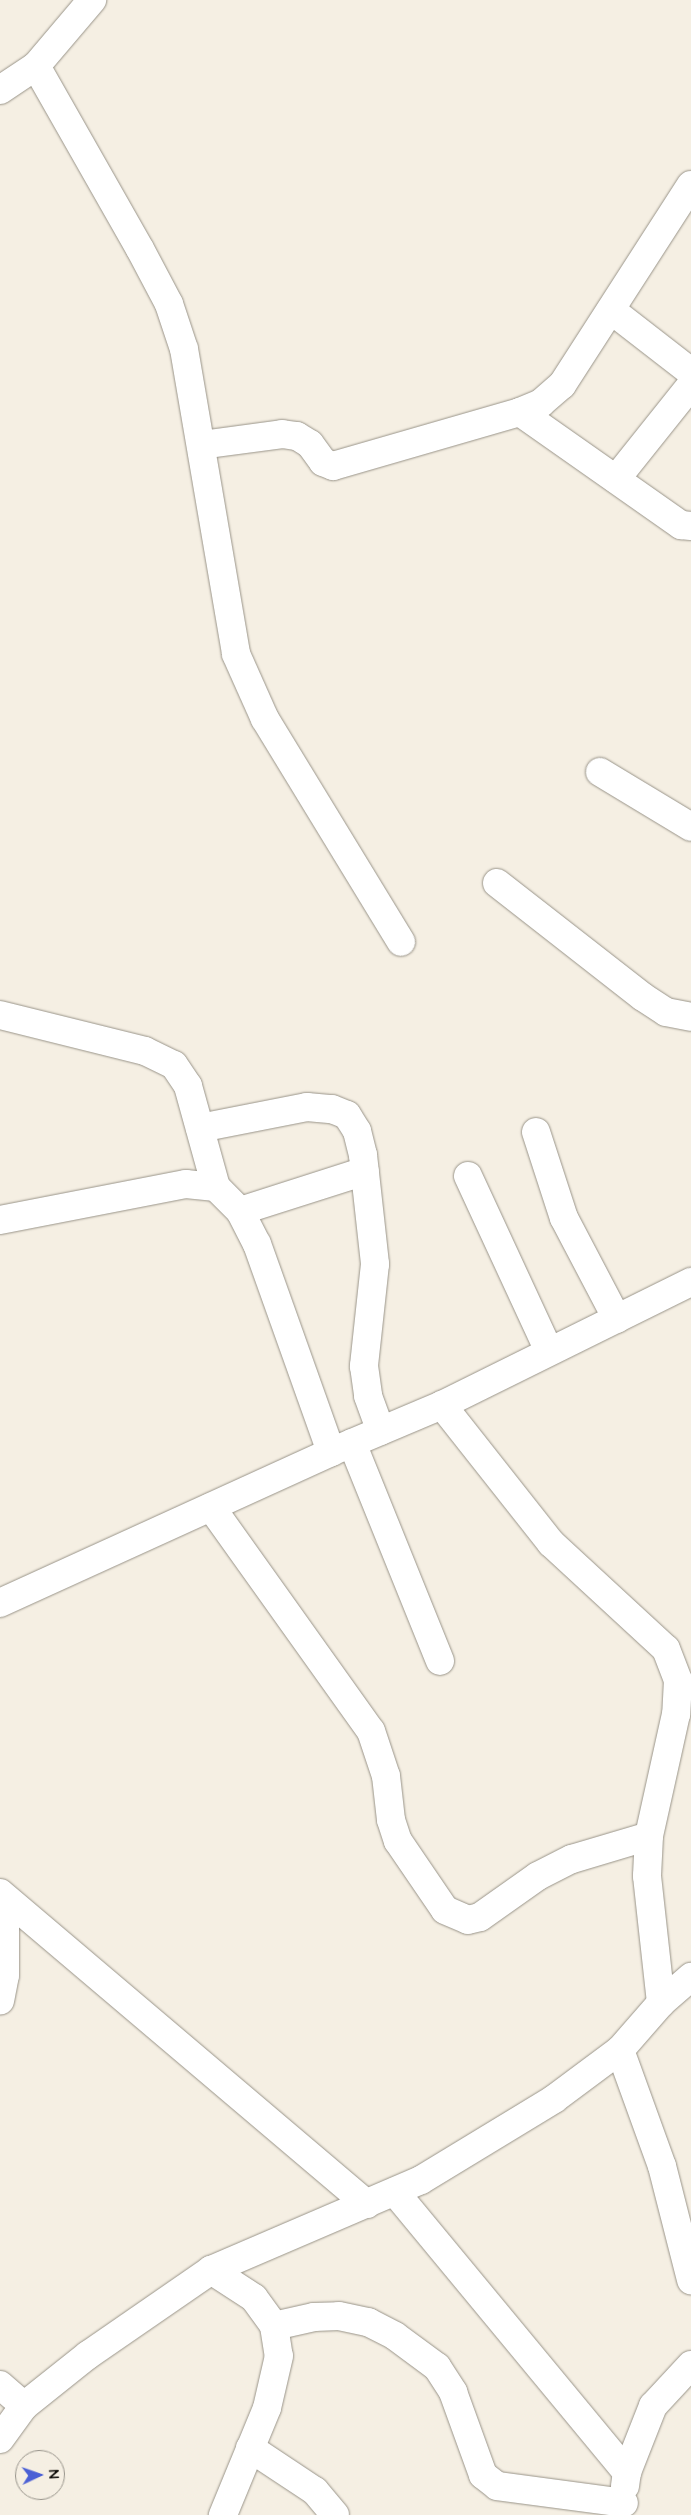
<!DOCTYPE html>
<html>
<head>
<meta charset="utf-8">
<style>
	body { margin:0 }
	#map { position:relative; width:691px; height:2515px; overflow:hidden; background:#f5efe3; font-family:Quicksand,sans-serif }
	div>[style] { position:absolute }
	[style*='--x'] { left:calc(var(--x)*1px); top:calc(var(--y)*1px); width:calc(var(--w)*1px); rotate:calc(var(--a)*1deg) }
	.roads { filter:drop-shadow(0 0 1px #999489) drop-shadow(0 0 1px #999489) }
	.minor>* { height:28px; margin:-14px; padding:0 14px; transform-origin:14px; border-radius:14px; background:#fff }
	span { translate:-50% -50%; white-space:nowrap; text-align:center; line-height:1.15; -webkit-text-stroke:4px #f5efe3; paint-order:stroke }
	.north { position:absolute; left:15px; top:2450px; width:50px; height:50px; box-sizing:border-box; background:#f5efe3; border:1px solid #99958c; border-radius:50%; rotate:87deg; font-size:14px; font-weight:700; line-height:20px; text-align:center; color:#0f0d09 }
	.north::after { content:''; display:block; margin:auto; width:18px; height:22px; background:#4b60d5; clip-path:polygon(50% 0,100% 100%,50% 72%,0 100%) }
</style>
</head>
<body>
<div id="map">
	<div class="roads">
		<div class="minor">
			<i style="--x:36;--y:66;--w:210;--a:60.4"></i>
			<i style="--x:140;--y:249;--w:62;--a:62.2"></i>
			<i style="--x:169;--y:304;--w:47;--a:71.6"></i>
			<i style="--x:184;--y:349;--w:309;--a:80.3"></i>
			<i style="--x:236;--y:654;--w:71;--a:66"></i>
			<i style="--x:265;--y:719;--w:261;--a:58.6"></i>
			<i style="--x:0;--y:90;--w:43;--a:-33.7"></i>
			<i style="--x:36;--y:66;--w:87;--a:-49.7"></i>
			<i style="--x:611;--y:310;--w:101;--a:37.8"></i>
			<i style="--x:520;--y:412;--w:197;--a:35.1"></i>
			<i style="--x:681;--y:525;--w:10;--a:6"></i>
			<i style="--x:201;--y:445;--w:82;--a:-7.7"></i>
			<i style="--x:282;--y:434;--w:15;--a:8"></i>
			<i style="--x:297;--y:436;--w:15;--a:32"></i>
			<i style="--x:310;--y:444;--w:22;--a:54"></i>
			<i style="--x:323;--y:462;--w:11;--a:22"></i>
			<i style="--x:333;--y:466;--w:195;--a:-16.1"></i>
			<i style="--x:520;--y:412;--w:23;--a:-23"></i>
			<i style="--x:541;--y:403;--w:28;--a:-41"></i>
			<i style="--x:562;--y:385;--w:238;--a:-57.2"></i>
			<i style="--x:616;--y:479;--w:120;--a:-51.4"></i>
			<i style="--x:600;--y:772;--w:106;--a:31.1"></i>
			<i style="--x:497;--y:883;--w:185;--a:38"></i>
			<i style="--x:643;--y:997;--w:27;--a:33"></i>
			<i style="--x:666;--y:1012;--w:25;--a:11"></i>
			<i style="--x:0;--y:1015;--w:149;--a:13.9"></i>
			<i style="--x:145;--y:1051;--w:32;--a:26"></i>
			<i style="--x:174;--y:1065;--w:25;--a:56"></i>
			<i style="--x:188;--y:1086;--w:105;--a:74.5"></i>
			<i style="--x:200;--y:1128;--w:109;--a:-11.1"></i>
			<i style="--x:307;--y:1107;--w:25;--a:5"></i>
			<i style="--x:332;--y:1109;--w:16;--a:22"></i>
			<i style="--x:347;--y:1115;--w:19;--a:58"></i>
			<i style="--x:357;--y:1131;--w:25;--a:76"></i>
			<i style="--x:363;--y:1155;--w:110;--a:83.7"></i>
			<i style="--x:375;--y:1264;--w:103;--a:96.2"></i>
			<i style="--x:364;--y:1366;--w:30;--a:82"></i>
			<i style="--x:368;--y:1396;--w:37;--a:70"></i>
			<i style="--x:536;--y:1132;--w:90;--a:72"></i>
			<i style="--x:564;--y:1218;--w:114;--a:62.3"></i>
			<i style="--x:468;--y:1176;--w:193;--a:65.2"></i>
			<i style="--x:240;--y:1211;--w:131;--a:-17.7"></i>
			<i style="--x:0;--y:1220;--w:189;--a:-11"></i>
			<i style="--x:186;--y:1184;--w:30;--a:6"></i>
			<i style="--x:216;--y:1187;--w:34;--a:45"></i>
			<i style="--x:240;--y:1211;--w:37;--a:63"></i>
			<i style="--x:257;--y:1244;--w:221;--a:70.4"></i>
			<i style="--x:442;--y:1405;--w:176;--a:51.7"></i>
			<i style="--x:551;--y:1543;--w:156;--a:42.7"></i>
			<i style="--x:666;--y:1649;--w:33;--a:69"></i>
			<i style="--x:678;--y:1680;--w:34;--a:93"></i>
			<i style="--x:676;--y:1714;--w:125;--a:102.5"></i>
			<i style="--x:649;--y:1836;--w:40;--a:92.9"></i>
			<i style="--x:647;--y:1876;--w:128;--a:83.7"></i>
			<i style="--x:352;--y:1443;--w:235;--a:68"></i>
			<i style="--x:211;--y:1507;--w:275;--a:54.5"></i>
			<i style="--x:371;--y:1731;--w:47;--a:71.6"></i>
			<i style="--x:386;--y:1776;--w:44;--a:83.5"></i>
			<i style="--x:391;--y:1820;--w:22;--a:72"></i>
			<i style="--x:398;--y:1841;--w:83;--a:55.7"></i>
			<i style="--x:445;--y:1910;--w:25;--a:23"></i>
			<i style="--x:468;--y:1920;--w:12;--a:-14"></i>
			<i style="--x:480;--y:1917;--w:71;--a:-35.3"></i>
			<i style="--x:538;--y:1876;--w:38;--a:-27"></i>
			<i style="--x:572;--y:1859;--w:80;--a:-16.6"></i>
			<i style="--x:0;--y:1603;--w:364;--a:-24.5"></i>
			<i style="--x:331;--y:1452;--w:121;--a:-22.9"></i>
			<i style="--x:442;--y:1405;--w:278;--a:-26.3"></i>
			<i style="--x:0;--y:1893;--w:481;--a:40.3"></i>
			<i style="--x:0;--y:1911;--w:17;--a:73"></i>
			<i style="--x:5;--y:1927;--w:48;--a:90"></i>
			<i style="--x:5;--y:1975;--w:26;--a:101"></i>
			<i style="--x:620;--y:2050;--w:123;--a:70.1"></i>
			<i style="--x:662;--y:2166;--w:118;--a:75.7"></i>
			<i style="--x:395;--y:2192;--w:364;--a:50.4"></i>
			<i style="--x:211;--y:2270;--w:51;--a:33.1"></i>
			<i style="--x:254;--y:2298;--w:34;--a:54"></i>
			<i style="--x:274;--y:2326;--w:30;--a:81"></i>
			<i style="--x:279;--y:2356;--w:53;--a:103"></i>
			<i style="--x:267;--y:2408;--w:116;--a:112.4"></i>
			<i style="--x:274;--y:2326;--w:41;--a:-12.7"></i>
			<i style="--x:314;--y:2317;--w:25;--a:-2"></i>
			<i style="--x:339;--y:2316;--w:30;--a:12"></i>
			<i style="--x:368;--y:2322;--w:30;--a:27"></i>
			<i style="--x:395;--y:2336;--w:52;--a:36.4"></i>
			<i style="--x:437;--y:2367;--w:30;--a:57"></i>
			<i style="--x:453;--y:2392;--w:88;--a:70.1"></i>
			<i style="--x:483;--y:2475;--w:18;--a:38"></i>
			<i style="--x:497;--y:2486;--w:128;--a:7.6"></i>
			<i style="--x:0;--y:2385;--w:32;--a:41"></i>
			<i style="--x:0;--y:2439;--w:41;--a:-54"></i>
			<i style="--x:24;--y:2406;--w:82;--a:-38.6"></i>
			<i style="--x:88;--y:2355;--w:150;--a:-34.6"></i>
			<i style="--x:211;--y:2270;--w:228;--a:-23.2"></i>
			<i style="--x:421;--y:2180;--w:156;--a:-31.3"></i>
			<i style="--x:554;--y:2099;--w:82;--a:-36.6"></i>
			<i style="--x:620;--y:2050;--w:62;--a:-48.9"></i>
			<i style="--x:661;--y:2003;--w:40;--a:-41"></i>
			<i style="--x:250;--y:2448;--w:78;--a:33.5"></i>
			<i style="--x:315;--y:2491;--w:31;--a:50"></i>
			<i style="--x:625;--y:2486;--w:14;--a:-82"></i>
			<i style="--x:627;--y:2472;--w:71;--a:-68.5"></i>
			<i style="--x:653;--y:2406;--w:56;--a:-47.2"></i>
		</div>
	</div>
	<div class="north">N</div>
</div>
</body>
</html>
